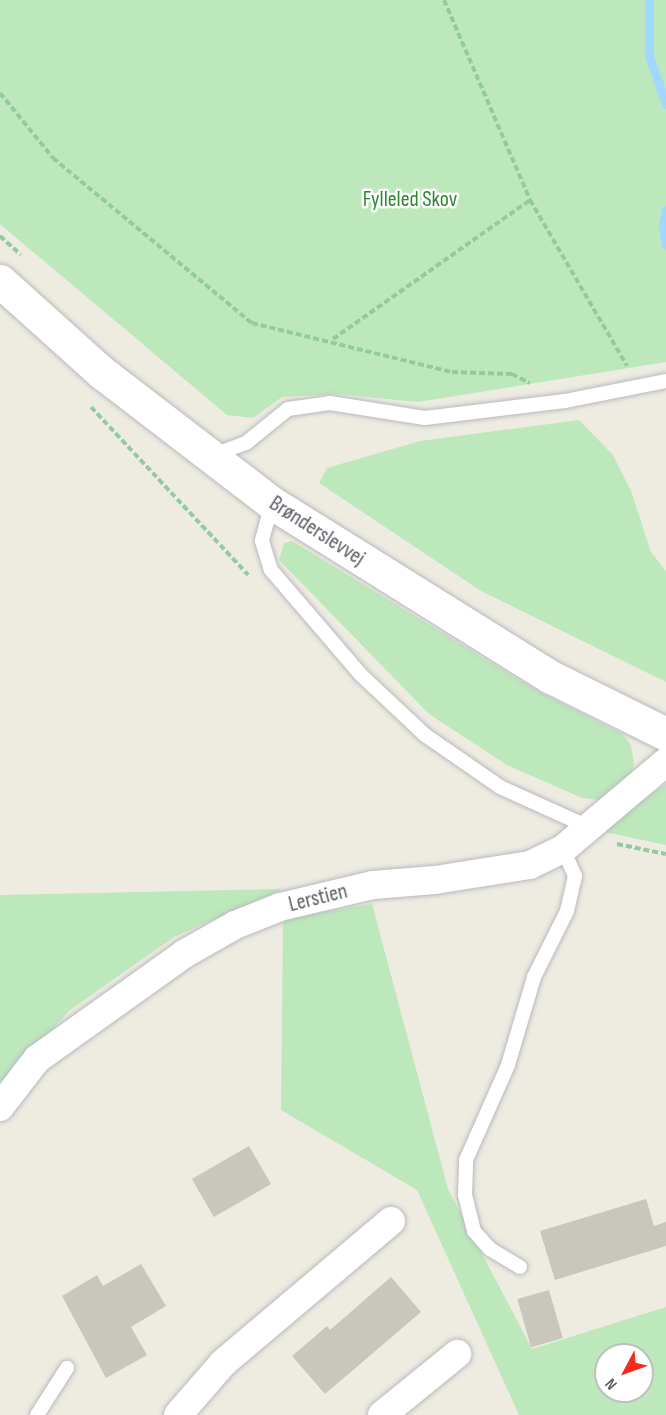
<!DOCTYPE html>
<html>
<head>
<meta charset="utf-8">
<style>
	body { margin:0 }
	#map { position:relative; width:666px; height:1415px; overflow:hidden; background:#eeebe1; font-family:"Sofia Sans Condensed",sans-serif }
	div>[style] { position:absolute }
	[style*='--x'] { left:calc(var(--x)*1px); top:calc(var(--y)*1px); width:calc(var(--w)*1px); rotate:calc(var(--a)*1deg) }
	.green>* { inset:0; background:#bde8bb }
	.stream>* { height:9px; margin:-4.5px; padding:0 4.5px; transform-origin:4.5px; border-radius:4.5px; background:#a1d8ff }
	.building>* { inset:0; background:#c9c6be; transform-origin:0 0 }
	.path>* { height:4px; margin-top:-2px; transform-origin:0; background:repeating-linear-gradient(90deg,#94caa2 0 6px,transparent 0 9px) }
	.roads { filter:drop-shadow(0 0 2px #b7babf) drop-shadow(0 0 2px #b7babf) }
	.lane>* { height:14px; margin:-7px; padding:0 7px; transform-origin:7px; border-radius:7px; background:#fff }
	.street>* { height:28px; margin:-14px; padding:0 14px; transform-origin:14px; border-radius:14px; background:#fff }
	.secondary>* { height:33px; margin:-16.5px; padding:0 16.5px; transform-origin:16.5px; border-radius:16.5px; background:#fff }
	span { translate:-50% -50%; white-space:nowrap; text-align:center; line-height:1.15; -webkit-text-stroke:5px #fff; paint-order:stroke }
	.park-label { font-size:22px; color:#2e8730 }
	.street-label { font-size:22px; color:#5a5f64 }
	.north { position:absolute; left:594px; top:1343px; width:60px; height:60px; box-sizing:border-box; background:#fff; border:2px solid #bdbfc1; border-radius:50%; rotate:229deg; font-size:16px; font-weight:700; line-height:24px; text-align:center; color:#5a5f64 }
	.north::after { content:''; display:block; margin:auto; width:21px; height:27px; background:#f72a1f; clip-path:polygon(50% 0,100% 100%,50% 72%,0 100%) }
</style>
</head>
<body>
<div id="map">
	<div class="green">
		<i style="clip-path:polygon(0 0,666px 0,666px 362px,418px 402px,336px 394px,282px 397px,253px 418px,227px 415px,0 224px)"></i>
		<i style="clip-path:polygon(579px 420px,613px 455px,631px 491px,651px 552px,666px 571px,666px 682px,481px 591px,319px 483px,327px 468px,420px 441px)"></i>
		<i style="clip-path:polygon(292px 541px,536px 690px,622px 734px,631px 745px,634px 764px,630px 780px,601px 800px,582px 798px,507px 765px,429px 714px,279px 560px,284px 543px)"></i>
		<i style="clip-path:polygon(666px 784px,666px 845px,600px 831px,664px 785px)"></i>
		<i style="clip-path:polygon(283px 889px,174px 937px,70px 1010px,0 1086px,0 895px)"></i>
		<i style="clip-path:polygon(evenodd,372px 904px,448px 1189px,532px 1349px,666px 1307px,666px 1415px,519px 1415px,417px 1190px,281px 1110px,283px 919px,372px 904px,606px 1355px,642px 1355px,642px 1391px,606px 1391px,606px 1355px)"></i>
	</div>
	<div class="stream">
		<i style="--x:649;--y:0;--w:56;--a:90"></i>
		<i style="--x:649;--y:56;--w:51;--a:70.5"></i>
		<i style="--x:666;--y:210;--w:16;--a:101"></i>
		<i style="--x:663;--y:226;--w:19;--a:81"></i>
	</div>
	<div class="building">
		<i style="left:249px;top:1146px;width:44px;height:66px;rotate:60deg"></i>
		<i style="clip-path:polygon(646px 1199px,654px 1226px,666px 1222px,666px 1246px,555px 1280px,540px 1231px)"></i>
		<i style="clip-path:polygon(141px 1264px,166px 1306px,131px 1327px,147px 1355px,106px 1378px,62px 1296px,97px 1275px,103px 1286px)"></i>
		<i style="clip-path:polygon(391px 1277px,421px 1312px,325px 1394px,292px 1356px,327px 1326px,330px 1330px)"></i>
		<i style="left:549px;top:1290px;width:50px;height:33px;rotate:74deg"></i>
	</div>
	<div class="path">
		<i style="--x:444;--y:0;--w:218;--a:66.7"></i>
		<i style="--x:530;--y:200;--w:192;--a:59.7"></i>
		<i style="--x:0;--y:93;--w:84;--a:50.8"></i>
		<i style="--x:53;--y:158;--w:259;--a:39.7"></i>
		<i style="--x:252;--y:323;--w:206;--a:13.8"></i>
		<i style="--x:452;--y:372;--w:60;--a:1.9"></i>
		<i style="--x:512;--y:374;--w:20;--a:27"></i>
		<i style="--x:0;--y:236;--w:28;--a:42"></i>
		<i style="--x:333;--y:339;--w:241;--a:-35.2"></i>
		<i style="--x:91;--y:407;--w:230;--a:46.9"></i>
		<i style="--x:617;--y:844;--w:50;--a:11.5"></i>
	</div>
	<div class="roads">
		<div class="lane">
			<i style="--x:213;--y:455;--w:35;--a:-20"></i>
			<i style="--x:246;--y:443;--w:54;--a:-39"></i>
			<i style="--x:288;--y:409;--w:42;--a:-8.1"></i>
			<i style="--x:330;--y:403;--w:96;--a:9"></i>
			<i style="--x:425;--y:418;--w:141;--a:-6.9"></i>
			<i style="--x:565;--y:401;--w:103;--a:-11.2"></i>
			<i style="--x:272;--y:503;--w:39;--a:105"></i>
			<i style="--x:262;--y:541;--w:30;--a:73"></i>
			<i style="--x:271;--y:570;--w:137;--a:49.4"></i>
			<i style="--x:360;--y:674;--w:89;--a:43.2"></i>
			<i style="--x:425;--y:735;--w:91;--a:34.7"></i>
			<i style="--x:500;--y:787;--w:97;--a:24.4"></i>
			<i style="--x:520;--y:1267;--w:35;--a:-149"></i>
			<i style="--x:490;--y:1249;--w:24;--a:-132"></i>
			<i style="--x:474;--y:1231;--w:37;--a:-104"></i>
			<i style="--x:465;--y:1195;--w:35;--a:-88"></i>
			<i style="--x:466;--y:1160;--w:104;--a:-66.1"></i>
			<i style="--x:508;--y:1065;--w:92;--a:-73.5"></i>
			<i style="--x:534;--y:977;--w:74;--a:-63.4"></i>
			<i style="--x:567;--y:911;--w:36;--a:-77"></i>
			<i style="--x:575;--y:876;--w:30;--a:-114"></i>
			<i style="--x:37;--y:1415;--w:56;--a:-57.4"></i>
		</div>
		<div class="street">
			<i style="--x:0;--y:1107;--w:61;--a:-52.4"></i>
			<i style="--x:37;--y:1059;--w:181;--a:-35.5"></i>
			<i style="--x:184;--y:954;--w:59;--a:-29.6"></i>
			<i style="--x:235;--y:925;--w:48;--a:-21.8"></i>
			<i style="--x:280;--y:907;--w:96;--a:-13.3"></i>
			<i style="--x:373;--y:885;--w:62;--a:-4.6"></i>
			<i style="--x:435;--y:880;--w:96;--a:-9"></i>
			<i style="--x:530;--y:865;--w:37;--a:-26"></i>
			<i style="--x:563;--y:849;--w:135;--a:-40.2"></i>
			<i style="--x:178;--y:1415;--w:69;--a:-49.1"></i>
			<i style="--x:223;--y:1363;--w:220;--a:-40.2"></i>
			<i style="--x:382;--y:1415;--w:97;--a:-39.1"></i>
		</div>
		<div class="secondary">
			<i style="--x:0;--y:281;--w:136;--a:42"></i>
			<i style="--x:101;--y:372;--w:215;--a:37.5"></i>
			<i style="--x:272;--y:503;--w:327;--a:32"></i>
			<i style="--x:549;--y:676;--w:131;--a:26.4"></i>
		</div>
	</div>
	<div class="park-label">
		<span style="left:410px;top:200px">Fylleled Skov</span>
	</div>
	<div class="street-label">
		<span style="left:317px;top:531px;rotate:33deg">Brønderslevvej</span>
		<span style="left:318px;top:898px;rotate:-14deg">Lerstien</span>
	</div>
	<div class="north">N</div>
</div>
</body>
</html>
